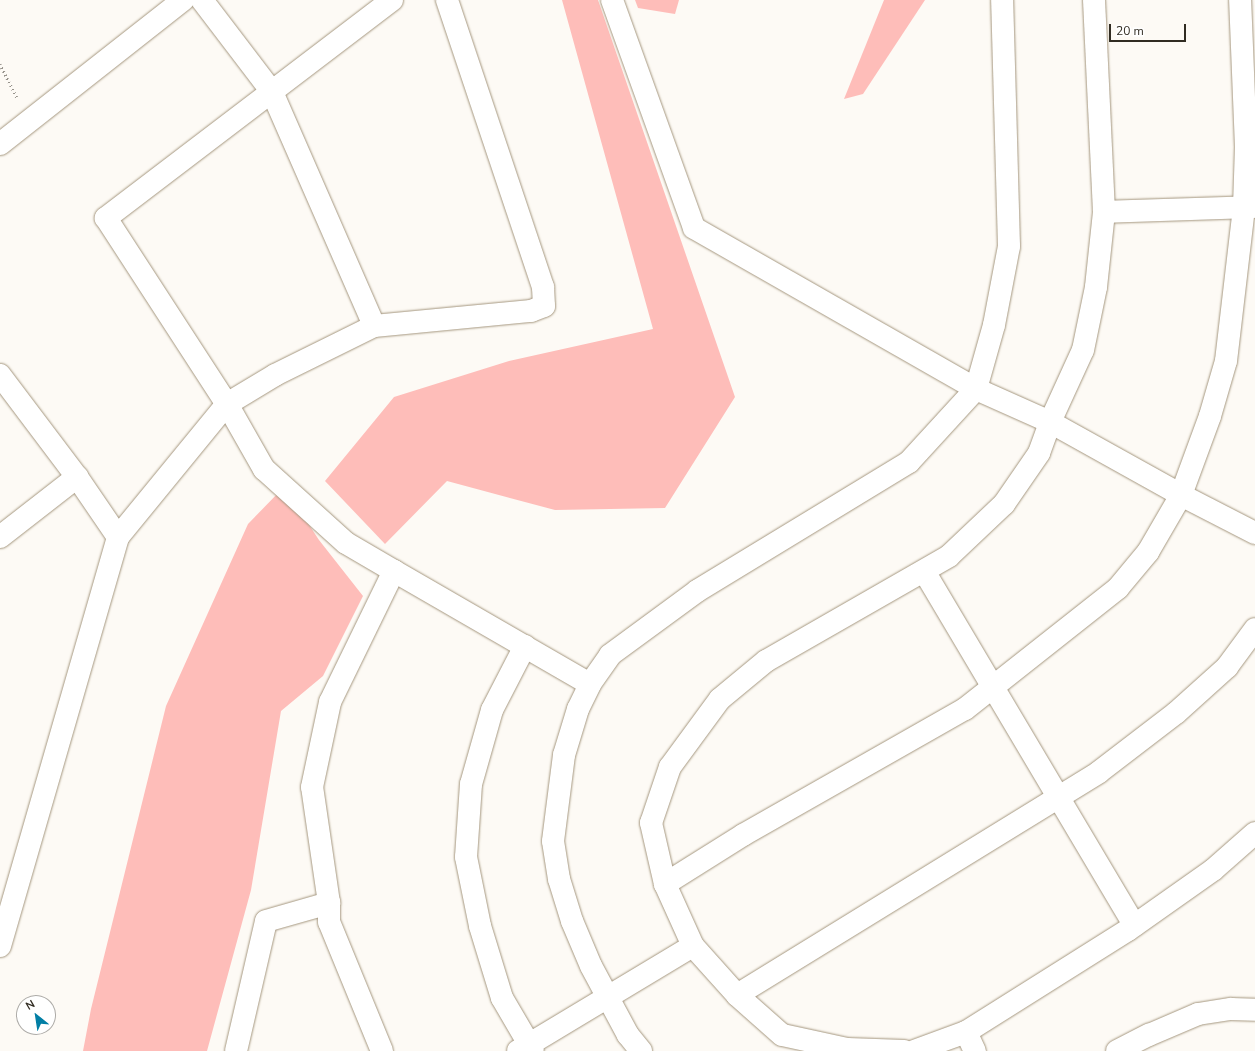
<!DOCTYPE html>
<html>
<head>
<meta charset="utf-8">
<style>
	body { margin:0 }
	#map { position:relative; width:1255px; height:1051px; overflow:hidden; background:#fdfaf5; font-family:"Nunito Sans",sans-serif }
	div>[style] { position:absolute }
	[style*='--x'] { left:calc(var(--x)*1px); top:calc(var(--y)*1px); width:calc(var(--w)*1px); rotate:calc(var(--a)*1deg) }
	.green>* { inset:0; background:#febdb9 }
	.path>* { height:2.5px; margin-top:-1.25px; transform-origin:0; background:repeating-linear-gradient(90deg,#97938c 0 1px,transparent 0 4px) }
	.roads { filter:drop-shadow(0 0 1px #a5977f) drop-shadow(0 0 1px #a5977f) }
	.minor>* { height:22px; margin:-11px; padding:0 11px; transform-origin:11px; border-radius:11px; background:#fff }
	span { translate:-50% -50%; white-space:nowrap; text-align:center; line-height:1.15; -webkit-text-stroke:3.5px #fff; paint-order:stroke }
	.north { position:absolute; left:16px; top:995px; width:40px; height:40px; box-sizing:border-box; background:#fff; border:1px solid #adaba7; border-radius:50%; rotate:330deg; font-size:11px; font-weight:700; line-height:16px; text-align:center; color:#312c22 }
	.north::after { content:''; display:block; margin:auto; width:14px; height:18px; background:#027fa5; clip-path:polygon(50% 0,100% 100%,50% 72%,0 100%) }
	.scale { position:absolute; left:1109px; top:24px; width:77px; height:18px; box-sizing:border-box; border:2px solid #312c22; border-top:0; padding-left:5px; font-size:12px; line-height:14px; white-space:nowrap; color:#312c22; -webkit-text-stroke:3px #fff; paint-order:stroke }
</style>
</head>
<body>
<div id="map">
	<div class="green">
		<i style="clip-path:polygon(562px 0,598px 0,735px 397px,665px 508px,555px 510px,447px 481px,385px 544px,325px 481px,394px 397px,509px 361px,653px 329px)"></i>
		<i style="clip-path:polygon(635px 0,679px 0,675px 14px,638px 8px)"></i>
		<i style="clip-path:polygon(884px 0,925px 0,863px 94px,844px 99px)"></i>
		<i style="clip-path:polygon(281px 490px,290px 496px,319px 540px,363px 596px,323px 676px,281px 711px,251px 890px,207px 1051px,83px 1051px,91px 1009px,166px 706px,248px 524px)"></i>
	</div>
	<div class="path">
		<i style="--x:0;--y:64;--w:39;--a:63"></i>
	</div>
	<div class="roads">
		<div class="minor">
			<i style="--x:202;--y:0;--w:116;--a:52.7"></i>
			<i style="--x:272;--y:92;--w:255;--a:66.4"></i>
			<i style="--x:392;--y:0;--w:360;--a:142.7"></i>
			<i style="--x:106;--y:218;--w:222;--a:57"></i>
			<i style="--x:227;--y:404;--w:75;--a:60.4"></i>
			<i style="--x:264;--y:469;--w:110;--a:42.1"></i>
			<i style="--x:346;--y:543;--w:56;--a:30.3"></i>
			<i style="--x:612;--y:0;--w:242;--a:70.2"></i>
			<i style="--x:694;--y:228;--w:325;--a:29.7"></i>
			<i style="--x:976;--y:389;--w:81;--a:24"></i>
			<i style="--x:1050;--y:422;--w:150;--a:29.1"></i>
			<i style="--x:1181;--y:495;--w:83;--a:27.2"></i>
			<i style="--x:0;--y:144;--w:233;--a:-38.2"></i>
			<i style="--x:1104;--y:212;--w:151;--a:-1.9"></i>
			<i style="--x:0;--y:375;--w:128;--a:53"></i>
			<i style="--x:77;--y:477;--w:73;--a:55.7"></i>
			<i style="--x:0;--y:537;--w:98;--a:-37.9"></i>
			<i style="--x:924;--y:571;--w:412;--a:59.3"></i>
			<i style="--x:525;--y:646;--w:72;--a:117.3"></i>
			<i style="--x:492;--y:710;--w:77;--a:105.8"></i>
			<i style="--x:471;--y:784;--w:73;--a:93.9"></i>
			<i style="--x:466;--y:857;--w:70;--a:78.5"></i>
			<i style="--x:480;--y:926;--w:75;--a:73"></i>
			<i style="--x:502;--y:998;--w:61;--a:59.7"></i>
			<i style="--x:665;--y:884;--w:92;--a:-32.1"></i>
			<i style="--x:743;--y:835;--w:255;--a:-29.6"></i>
			<i style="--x:965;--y:709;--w:195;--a:-38.3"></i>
			<i style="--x:1118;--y:588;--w:47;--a:-50.2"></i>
			<i style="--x:1148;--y:552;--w:66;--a:-59.9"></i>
			<i style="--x:1181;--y:495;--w:84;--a:-69.8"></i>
			<i style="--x:1210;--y:416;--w:57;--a:-73.8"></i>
			<i style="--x:1226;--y:361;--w:155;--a:-83.3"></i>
			<i style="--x:1244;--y:207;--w:60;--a:-88.1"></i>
			<i style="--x:1246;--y:147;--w:147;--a:-92.3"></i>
			<i style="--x:0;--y:946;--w:426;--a:-73.9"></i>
			<i style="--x:118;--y:537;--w:172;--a:-50.7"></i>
			<i style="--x:227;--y:404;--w:56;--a:-31.1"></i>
			<i style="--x:275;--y:375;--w:110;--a:-26.3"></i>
			<i style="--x:374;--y:326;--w:158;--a:-5.5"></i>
			<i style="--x:531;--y:311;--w:14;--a:-21"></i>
			<i style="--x:544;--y:306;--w:19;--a:-93"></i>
			<i style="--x:543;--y:287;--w:303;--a:-108.5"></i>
			<i style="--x:737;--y:995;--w:425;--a:-31.6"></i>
			<i style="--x:1099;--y:772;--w:97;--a:-37.5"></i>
			<i style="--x:1176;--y:713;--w:69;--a:-42"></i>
			<i style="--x:1227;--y:667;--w:47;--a:-53.6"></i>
			<i style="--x:966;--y:1032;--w:21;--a:65"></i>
			<i style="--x:236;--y:1051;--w:133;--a:-77"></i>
			<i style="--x:266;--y:921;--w:66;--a:-15.9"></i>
			<i style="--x:382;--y:1051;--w:139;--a:-112.3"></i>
			<i style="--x:329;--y:922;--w:19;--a:-90"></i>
			<i style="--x:329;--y:903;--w:117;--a:-98.3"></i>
			<i style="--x:312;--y:787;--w:87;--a:-78"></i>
			<i style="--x:330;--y:702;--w:146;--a:-64"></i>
			<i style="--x:394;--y:571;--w:226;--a:30"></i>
			<i style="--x:518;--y:1051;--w:204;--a:-31"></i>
			<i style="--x:641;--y:1051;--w:21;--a:-129"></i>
			<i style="--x:628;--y:1035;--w:78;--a:-118.2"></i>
			<i style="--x:591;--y:966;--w:49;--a:-112.9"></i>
			<i style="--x:572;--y:921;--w:44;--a:-107.2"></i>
			<i style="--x:559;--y:879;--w:38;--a:-99"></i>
			<i style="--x:553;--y:841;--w:87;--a:-82.7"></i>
			<i style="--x:564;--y:755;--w:48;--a:-73.1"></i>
			<i style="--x:578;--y:709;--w:28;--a:-64"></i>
			<i style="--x:590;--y:684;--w:35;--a:-55"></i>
			<i style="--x:610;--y:655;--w:108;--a:-36.3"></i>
			<i style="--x:697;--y:591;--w:248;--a:-31.3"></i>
			<i style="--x:909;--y:462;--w:99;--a:-47.5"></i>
			<i style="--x:976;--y:389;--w:66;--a:-74.3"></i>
			<i style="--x:994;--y:325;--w:80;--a:-79.2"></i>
			<i style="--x:1009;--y:246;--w:246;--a:-91.6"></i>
			<i style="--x:904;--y:1051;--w:57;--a:-178"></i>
			<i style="--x:847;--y:1049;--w:66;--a:-167.8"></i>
			<i style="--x:782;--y:1035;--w:60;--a:-138.4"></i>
			<i style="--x:737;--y:995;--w:66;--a:-131.9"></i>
			<i style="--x:693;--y:946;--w:68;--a:-114.3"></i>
			<i style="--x:665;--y:884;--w:63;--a:-102.9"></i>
			<i style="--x:651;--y:823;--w:59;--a:-71.3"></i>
			<i style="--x:670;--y:767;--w:84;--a:-53.7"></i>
			<i style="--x:720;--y:699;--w:60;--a:-39.6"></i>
			<i style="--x:766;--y:661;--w:211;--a:-29.8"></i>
			<i style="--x:949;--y:556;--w:76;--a:-43.4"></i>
			<i style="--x:1004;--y:504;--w:62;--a:-55.5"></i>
			<i style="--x:1039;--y:453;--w:33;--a:-70"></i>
			<i style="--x:1050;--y:422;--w:79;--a:-65.4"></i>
			<i style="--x:1083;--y:350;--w:64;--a:-78.3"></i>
			<i style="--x:1096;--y:287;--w:75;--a:-83.9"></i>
			<i style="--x:1104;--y:212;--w:212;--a:-92.7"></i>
			<i style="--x:914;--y:1051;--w:55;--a:-20.1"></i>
			<i style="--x:966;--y:1032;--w:191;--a:-32.2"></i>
			<i style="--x:1128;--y:930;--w:104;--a:-35.2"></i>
			<i style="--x:1213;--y:870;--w:56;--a:-41.4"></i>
			<i style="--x:1117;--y:1051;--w:36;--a:-27"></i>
			<i style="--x:1149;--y:1035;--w:53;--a:-23.2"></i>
			<i style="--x:1198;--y:1014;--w:33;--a:-9"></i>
			<i style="--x:1231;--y:1009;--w:24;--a:2"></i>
		</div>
	</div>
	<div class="north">N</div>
	<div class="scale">20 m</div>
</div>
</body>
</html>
